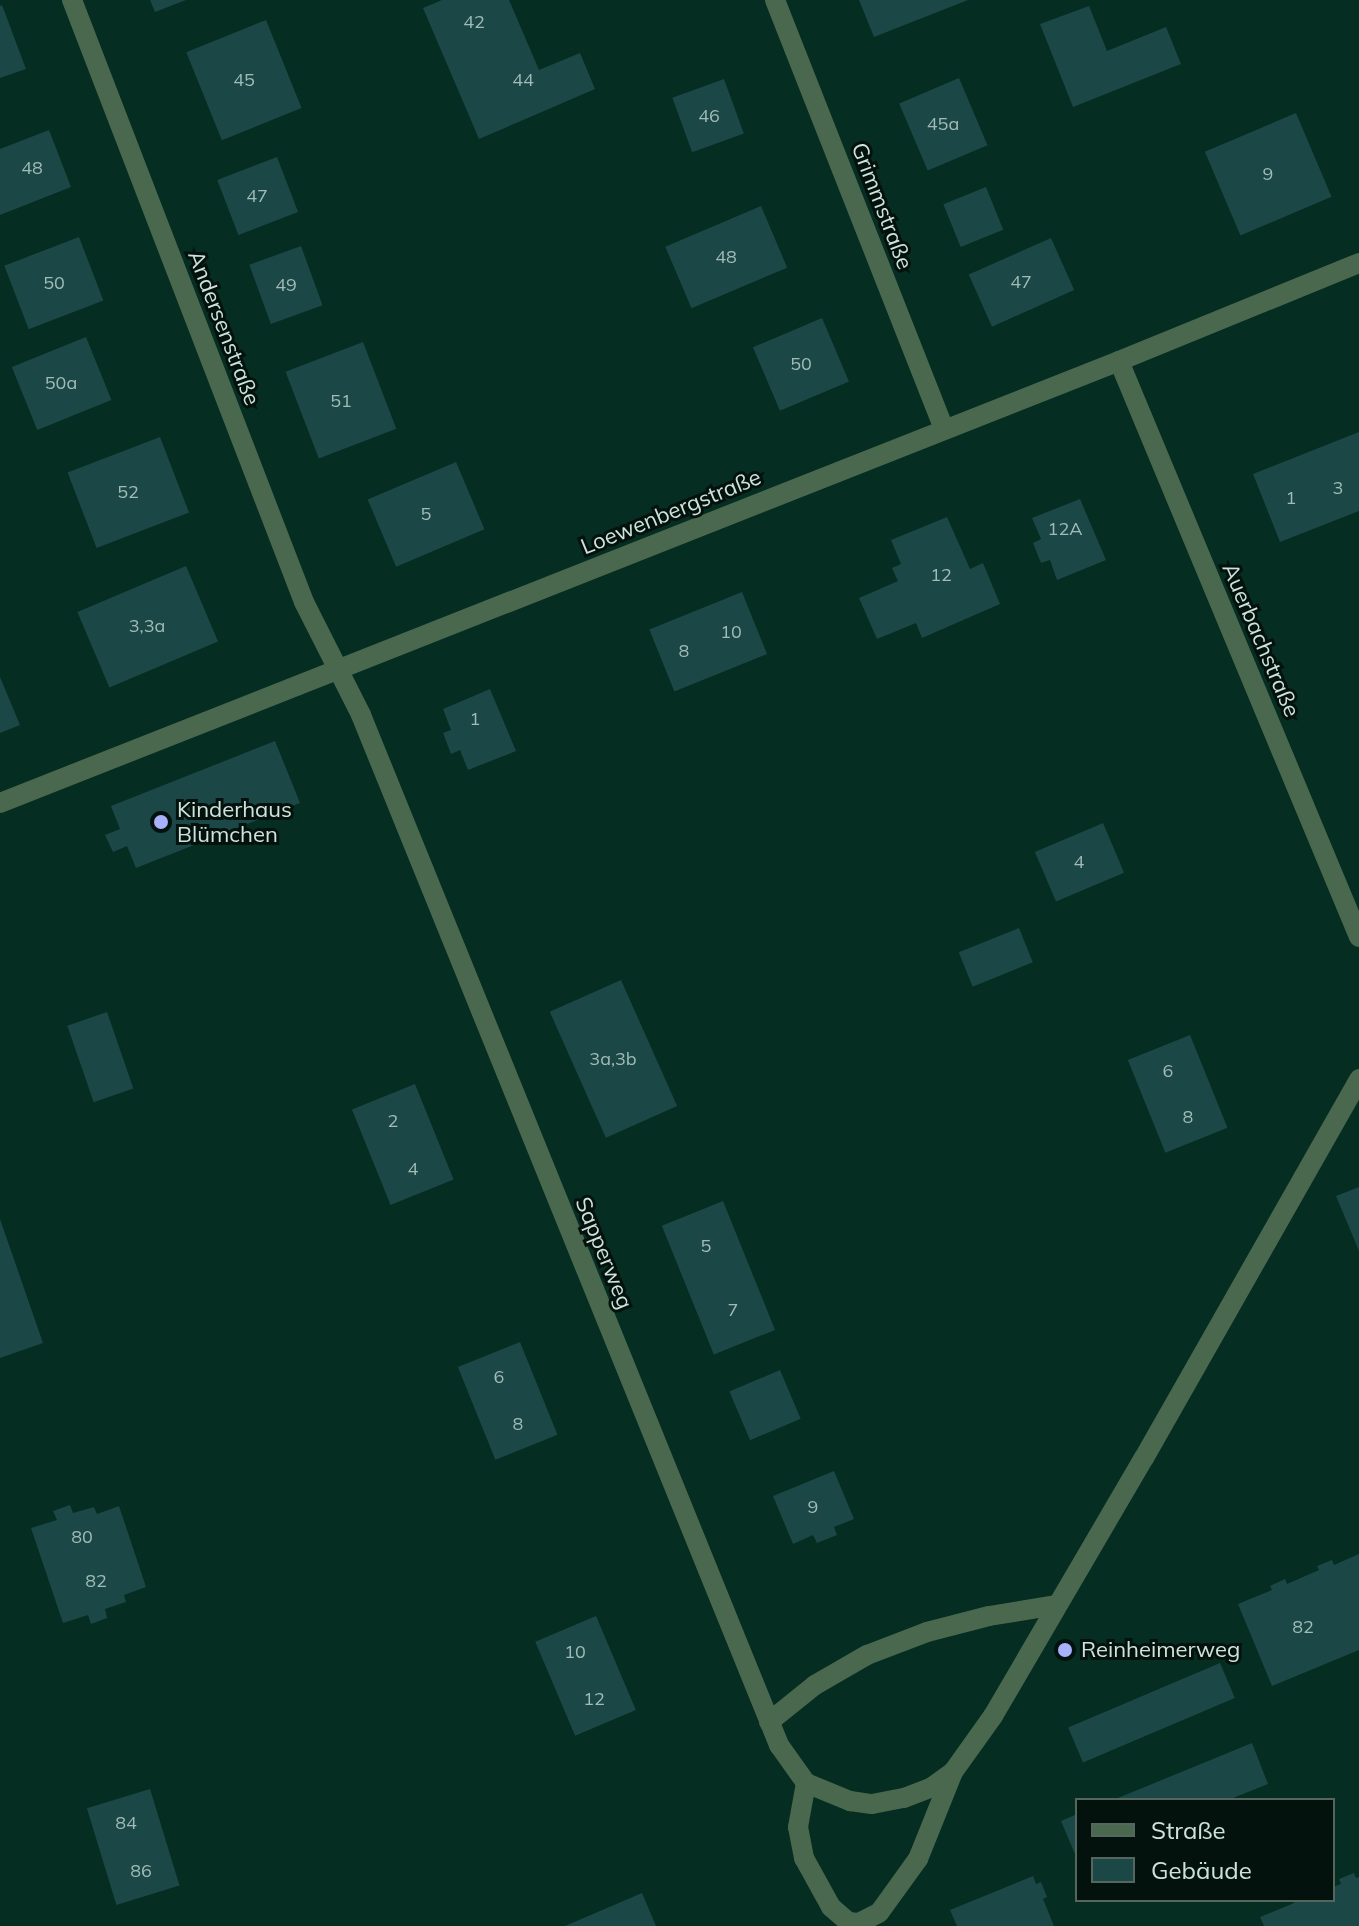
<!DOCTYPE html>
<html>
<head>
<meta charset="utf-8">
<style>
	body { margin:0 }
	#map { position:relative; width:1359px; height:1926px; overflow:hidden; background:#052d22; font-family:Mulish,sans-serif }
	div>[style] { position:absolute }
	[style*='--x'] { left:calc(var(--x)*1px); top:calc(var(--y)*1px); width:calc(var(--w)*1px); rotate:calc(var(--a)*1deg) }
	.building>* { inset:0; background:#1b4746; transform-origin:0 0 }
	.minor>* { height:20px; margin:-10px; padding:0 10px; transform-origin:10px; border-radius:10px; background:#49684e }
	.dots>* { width:22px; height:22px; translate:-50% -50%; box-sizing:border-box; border:4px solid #04120d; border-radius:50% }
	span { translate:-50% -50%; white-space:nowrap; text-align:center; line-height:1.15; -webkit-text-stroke:6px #04120d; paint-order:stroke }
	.number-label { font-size:18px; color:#a1bcb6 }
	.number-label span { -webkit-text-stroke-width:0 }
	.street-label { font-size:22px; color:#cee3db }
	.poi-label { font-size:22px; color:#cee3db }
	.left { translate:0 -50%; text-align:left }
	.legend { position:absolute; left:1075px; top:1798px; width:260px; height:104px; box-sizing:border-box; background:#04120d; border:2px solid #55665f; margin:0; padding:10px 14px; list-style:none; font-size:24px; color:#cee3db }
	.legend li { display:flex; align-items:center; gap:16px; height:40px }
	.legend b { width:40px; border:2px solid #55665f }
</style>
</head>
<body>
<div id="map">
	<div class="building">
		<i style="clip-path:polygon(150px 0,186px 0,155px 12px)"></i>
		<i style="clip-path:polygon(442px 0,509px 0,539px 70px,580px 53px,595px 89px,479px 139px,423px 8px)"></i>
		<i style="clip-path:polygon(859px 0,968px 0,874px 37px)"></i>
		<i style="clip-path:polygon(2px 5px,26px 69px,0 78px,0 6px)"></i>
		<i style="clip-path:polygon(1089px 6px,1107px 51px,1166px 27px,1181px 64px,1073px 107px,1040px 24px)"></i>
		<i style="left:266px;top:20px;width:95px;height:86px;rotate:68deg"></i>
		<i style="left:959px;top:78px;width:73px;height:65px;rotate:67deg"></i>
		<i style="left:724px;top:79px;width:58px;height:55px;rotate:70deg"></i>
		<i style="left:1296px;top:113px;width:91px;height:99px;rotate:67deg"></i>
		<i style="clip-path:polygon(49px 130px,71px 187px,0 215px,0 149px)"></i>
		<i style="left:277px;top:157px;width:59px;height:64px;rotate:69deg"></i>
		<i style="left:986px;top:187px;width:46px;height:46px;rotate:68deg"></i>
		<i style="left:761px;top:206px;width:67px;height:104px;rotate:67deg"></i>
		<i style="left:79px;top:237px;width:68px;height:80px;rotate:69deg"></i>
		<i style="left:1051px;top:238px;width:57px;height:90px;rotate:66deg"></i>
		<i style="left:301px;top:246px;width:63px;height:55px;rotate:70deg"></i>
		<i style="left:822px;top:318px;width:69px;height:75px;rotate:67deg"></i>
		<i style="left:86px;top:337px;width:68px;height:80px;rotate:68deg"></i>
		<i style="left:363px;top:342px;width:93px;height:83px;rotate:69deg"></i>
		<i style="clip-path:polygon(1359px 432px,1359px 511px,1280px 542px,1253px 474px)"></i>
		<i style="left:160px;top:437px;width:81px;height:99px;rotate:69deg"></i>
		<i style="left:456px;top:462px;width:73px;height:96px;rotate:67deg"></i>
		<i style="clip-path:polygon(1080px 499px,1106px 560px,1057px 580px,1050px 560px,1041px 563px,1033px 543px,1041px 539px,1032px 518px)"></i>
		<i style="clip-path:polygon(947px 517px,970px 569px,983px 563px,1000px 604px,922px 638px,916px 623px,877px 639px,859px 598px,898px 581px,892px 568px,901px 564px,891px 540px)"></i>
		<i style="left:186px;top:566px;width:82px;height:118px;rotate:67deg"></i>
		<i style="left:742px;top:592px;width:67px;height:100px;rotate:68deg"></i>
		<i style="clip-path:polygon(0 677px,20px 725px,0 733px)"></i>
		<i style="clip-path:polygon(490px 689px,516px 751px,468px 770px,460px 750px,451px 754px,443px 733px,451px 730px,443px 709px)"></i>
		<i style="clip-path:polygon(275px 741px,300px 803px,136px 868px,127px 846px,113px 852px,105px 835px,120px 829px,111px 806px)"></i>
		<i style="left:1103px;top:823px;width:54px;height:74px;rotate:67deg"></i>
		<i style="left:1019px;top:928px;width:37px;height:65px;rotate:68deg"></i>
		<i style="left:621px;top:980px;width:138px;height:78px;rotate:66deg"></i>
		<i style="left:107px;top:1012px;width:81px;height:42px;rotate:71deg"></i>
		<i style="left:1190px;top:1035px;width:100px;height:67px;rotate:68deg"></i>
		<i style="left:415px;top:1084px;width:103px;height:68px;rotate:68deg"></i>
		<i style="clip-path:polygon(1359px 1187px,1359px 1251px,1336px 1196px)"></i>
		<i style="left:723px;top:1201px;width:139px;height:66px;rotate:68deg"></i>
		<i style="clip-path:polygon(0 1219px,43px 1343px,0 1358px)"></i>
		<i style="left:520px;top:1342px;width:100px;height:67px;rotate:68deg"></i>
		<i style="left:780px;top:1370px;width:53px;height:55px;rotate:67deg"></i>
		<i style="clip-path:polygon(834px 1471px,854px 1519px,834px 1527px,837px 1535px,817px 1543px,813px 1535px,793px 1544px,773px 1496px)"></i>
		<i style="clip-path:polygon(70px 1505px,73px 1513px,94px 1507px,97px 1514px,119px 1506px,146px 1587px,124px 1595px,126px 1602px,105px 1609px,107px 1618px,91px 1624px,88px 1615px,63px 1623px,31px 1528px,57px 1520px,53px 1511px)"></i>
		<i style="clip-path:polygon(1359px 1554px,1359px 1650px,1272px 1686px,1238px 1604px,1272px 1590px,1270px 1586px,1285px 1579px,1287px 1584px,1319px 1570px,1317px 1566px,1332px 1560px,1334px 1565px)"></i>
		<i style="left:596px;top:1616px;width:102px;height:66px;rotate:67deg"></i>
		<i style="left:1220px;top:1663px;width:38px;height:165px;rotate:67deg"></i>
		<i style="clip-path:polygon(1252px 1743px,1268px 1784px,1228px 1800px,1113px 1800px)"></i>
		<i style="left:150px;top:1789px;width:101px;height:66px;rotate:73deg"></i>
		<i style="clip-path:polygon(1077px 1814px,1077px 1859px,1061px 1821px)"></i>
		<i style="clip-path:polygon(1354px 1873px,1356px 1878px,1359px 1877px,1359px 1926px,1264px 1926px,1260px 1917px,1294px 1903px,1293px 1900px,1333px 1900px,1333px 1887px,1341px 1884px,1339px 1879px)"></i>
		<i style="clip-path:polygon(1033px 1876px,1036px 1884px,1041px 1882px,1047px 1897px,1043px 1899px,1054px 1926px,957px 1926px,950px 1910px)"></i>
		<i style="clip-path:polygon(642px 1893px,656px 1926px,565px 1926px)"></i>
	</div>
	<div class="minor">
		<i style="--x:72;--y:0;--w:645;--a:68.92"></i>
		<i style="--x:304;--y:602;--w:127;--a:63.2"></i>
		<i style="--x:361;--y:715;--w:1112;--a:67.91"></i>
		<i style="--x:779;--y:1745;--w:47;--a:54.6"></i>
		<i style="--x:806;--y:1783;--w:48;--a:22.2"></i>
		<i style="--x:850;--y:1801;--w:22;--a:8"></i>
		<i style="--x:872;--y:1804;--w:33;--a:-11"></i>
		<i style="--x:904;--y:1798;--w:30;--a:-21"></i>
		<i style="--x:932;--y:1787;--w:26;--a:-36"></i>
		<i style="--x:953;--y:1772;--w:69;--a:-54.5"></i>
		<i style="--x:993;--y:1716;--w:299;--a:-59.7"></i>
		<i style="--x:1144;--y:1458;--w:436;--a:-60.4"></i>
		<i style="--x:775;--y:0;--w:461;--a:68.5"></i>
		<i style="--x:1119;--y:361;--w:624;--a:67.38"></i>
		<i style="--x:0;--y:803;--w:1203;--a:-21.55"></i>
		<i style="--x:1119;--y:361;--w:259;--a:-22.2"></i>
		<i style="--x:769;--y:1722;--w:59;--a:-38.8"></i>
		<i style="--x:815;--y:1685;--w:60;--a:-30"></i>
		<i style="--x:867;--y:1655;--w:64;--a:-21"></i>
		<i style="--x:927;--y:1632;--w:64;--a:-14.5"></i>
		<i style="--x:989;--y:1616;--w:69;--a:-9.2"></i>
		<i style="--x:806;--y:1783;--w:45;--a:100.3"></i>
		<i style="--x:798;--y:1827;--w:32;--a:79"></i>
		<i style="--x:804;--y:1858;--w:56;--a:61.1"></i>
		<i style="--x:831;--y:1907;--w:23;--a:41"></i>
		<i style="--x:848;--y:1922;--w:11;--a:5"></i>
		<i style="--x:859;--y:1923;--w:22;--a:-27"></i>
		<i style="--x:879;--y:1913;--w:67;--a:-54.2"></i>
		<i style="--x:918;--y:1859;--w:94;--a:-68.1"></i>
	</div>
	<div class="dots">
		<i style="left:161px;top:822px;background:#a7b1fc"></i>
		<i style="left:1065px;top:1650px;background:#a7b1fc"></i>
	</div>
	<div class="number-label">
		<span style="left:474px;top:22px">42</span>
		<span style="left:244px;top:80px">45</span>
		<span style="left:523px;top:80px">44</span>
		<span style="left:709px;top:116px">46</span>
		<span style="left:943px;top:124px">45a</span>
		<span style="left:32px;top:168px">48</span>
		<span style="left:1268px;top:174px">9</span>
		<span style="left:257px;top:196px">47</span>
		<span style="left:726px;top:257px">48</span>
		<span style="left:1021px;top:282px">47</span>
		<span style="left:54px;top:283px">50</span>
		<span style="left:286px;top:285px">49</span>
		<span style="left:801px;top:364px">50</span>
		<span style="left:61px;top:383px">50a</span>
		<span style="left:341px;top:401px">51</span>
		<span style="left:1338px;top:488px">3</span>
		<span style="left:128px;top:492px">52</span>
		<span style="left:1291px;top:498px">1</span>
		<span style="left:426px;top:514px">5</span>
		<span style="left:1065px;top:529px">12A</span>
		<span style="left:941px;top:575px">12</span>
		<span style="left:147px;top:626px">3,3a</span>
		<span style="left:731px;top:632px">10</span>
		<span style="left:684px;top:651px">8</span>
		<span style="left:475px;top:719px">1</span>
		<span style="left:1079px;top:862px">4</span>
		<span style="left:613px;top:1059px">3a,3b</span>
		<span style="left:1168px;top:1071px">6</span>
		<span style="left:1188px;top:1117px">8</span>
		<span style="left:393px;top:1121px">2</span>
		<span style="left:413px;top:1169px">4</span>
		<span style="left:706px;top:1246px">5</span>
		<span style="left:733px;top:1310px">7</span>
		<span style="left:499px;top:1377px">6</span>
		<span style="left:518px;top:1424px">8</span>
		<span style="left:813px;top:1507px">9</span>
		<span style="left:82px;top:1537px">80</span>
		<span style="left:96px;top:1581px">82</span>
		<span style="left:1303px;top:1627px">82</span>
		<span style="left:575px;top:1652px">10</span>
		<span style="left:594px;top:1699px">12</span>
		<span style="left:126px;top:1823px">84</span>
		<span style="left:141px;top:1871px">86</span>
	</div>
	<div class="street-label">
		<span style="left:882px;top:206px;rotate:69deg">Grimmstraße</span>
		<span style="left:224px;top:328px;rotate:69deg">Andersenstraße</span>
		<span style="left:671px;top:512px;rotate:-22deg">Loewenbergstraße</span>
		<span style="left:1261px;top:640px;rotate:67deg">Auerbachstraße</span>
		<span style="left:604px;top:1253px;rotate:68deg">Sapperweg</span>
	</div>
	<div class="poi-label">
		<span class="left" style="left:177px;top:822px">Kinderhaus<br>Blümchen</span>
		<span class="left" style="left:1081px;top:1650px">Reinheimerweg</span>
	</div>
	<ul class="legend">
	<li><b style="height:10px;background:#49684e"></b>Straße</li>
	<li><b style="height:22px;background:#1b4746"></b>Gebäude</li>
	</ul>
</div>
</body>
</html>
